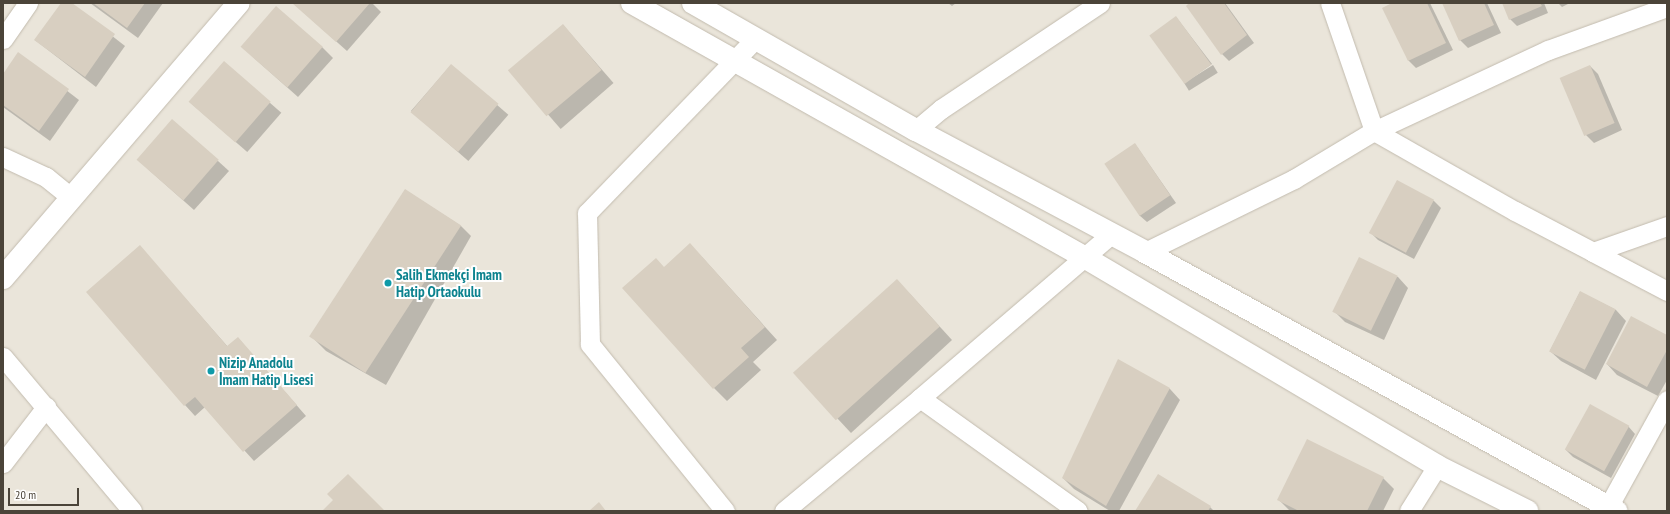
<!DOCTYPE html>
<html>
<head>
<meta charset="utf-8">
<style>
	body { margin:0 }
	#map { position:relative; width:1670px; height:514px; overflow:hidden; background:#f6f3ec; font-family:"PT Sans Narrow",sans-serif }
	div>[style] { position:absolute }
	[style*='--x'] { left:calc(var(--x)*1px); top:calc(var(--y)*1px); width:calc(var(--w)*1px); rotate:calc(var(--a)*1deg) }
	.residential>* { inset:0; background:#eae5da; transform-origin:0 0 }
	.shadow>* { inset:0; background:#0003; transform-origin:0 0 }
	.building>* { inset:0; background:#d8cfc1; transform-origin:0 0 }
	.roads { filter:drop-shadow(0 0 1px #c2bbae) drop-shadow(0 0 1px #c2bbae) }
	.minor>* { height:19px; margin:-9.5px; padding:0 9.5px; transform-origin:9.5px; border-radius:9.5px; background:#fff }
	.tertiary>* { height:22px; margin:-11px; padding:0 11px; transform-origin:11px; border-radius:11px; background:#fff }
	.dots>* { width:11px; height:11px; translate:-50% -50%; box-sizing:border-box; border:2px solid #fff; border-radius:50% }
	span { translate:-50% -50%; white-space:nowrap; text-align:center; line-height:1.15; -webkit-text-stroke:4px #fff; paint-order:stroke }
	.culture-label { font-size:15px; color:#0d838f; font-weight:700 }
	.left { translate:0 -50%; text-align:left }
	.frame { position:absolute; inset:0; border:4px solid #4b4439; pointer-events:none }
	.scale { position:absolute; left:8px; top:488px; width:71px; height:18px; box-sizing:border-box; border:2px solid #4b4439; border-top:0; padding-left:5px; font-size:12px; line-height:14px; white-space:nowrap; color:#4b4439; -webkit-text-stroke:3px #fff; paint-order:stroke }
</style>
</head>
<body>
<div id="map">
	<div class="residential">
		<i style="left:3px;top:3px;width:1664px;height:508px"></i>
	</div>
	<div class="shadow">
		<i style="clip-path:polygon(62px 3px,70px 3px,125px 46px,96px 87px,35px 40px)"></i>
		<i style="clip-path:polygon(90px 3px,163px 3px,138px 38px)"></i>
		<i style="clip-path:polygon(293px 3px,372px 3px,381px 12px,347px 51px)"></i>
		<i style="clip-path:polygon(948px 3px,956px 3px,952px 6px)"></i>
		<i style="clip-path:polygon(1191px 3px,1225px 3px,1254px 43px,1229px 61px,1222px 54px)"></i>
		<i style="clip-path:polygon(1395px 3px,1430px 3px,1453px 50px,1416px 68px,1408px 60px)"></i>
		<i style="clip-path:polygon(1443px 3px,1487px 3px,1501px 33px,1468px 48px,1460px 40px)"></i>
		<i style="clip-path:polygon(1503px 3px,1544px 3px,1548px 13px,1517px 26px,1510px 19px)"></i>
		<i style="clip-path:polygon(1558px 3px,1570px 3px,1562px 7px)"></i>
		<i style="clip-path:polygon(1176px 17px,1212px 64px,1184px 83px)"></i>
		<i style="left:563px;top:25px;width:77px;height:70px;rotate:49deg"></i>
		<i style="clip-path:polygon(322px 47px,333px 58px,298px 97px,253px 57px)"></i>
		<i style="clip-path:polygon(19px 54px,79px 100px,50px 141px,3px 107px,3px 75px)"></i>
		<i style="left:224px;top:63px;width:76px;height:52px;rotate:41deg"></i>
		<i style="left:451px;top:65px;width:76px;height:61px;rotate:41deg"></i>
		<i style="left:1213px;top:65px;width:9px;height:34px;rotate:58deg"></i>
		<i style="clip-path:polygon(1590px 66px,1598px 74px,1622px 130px,1594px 143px,1586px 135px)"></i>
		<i style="clip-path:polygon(1135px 144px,1176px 203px,1147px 222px,1139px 215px)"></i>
		<i style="clip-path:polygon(218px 161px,229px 171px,194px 210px,149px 170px)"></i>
		<i style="clip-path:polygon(1397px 182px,1434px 201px,1441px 208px,1414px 259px,1378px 240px,1371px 233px)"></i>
		<i style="clip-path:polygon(405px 190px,461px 226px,471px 236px,386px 385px,326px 351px,315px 340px)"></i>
		<i style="clip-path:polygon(140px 247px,228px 347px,238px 338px,306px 416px,254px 461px,205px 407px,195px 416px,185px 405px)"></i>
		<i style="clip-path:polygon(702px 257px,777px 340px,753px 362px,761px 370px,727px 401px,714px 388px,664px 268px)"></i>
		<i style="clip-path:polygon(1359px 259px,1398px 277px,1408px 288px,1384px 340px,1345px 322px,1334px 311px)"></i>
		<i style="clip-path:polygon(1580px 292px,1616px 310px,1626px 321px,1596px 380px,1561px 361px,1550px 351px)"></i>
		<i style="clip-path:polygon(910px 294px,952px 340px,851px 433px,796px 374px)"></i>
		<i style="clip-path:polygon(1667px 336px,1667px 380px,1658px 396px,1617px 375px,1607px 364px)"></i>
		<i style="clip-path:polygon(1119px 361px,1170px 389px,1180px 400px,1119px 511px,1110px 511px,1074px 489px,1063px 478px)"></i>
		<i style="clip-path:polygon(1628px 426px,1635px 434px,1611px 478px,1573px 457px,1566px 450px)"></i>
		<i style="clip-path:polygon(1383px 478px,1394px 489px,1383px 511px,1290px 511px,1279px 500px)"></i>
		<i style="clip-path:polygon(1210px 507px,1214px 511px,1137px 511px)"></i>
	</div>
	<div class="building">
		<i style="clip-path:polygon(61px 3px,72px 3px,115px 34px,85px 77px,34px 40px)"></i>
		<i style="clip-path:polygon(93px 3px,145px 3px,127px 28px)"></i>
		<i style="clip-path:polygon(292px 3px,370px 3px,336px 42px)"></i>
		<i style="clip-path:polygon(1189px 3px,1224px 3px,1247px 35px,1221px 55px,1186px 6px)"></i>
		<i style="clip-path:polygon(1392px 3px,1427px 3px,1446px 43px,1408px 61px,1382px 8px)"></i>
		<i style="clip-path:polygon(1442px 3px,1484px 3px,1494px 25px,1459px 41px)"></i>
		<i style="clip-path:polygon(1502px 3px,1540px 3px,1542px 6px,1509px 20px)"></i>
		<i style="left:276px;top:6px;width:62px;height:54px;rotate:41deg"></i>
		<i style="left:1176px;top:16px;width:60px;height:33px;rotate:54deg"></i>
		<i style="left:563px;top:24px;width:60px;height:72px;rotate:50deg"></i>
		<i style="clip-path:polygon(18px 52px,69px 89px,39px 131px,3px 105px,3px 74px)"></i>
		<i style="left:224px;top:61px;width:62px;height:54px;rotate:41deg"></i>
		<i style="left:451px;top:64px;width:62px;height:63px;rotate:40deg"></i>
		<i style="left:1590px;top:65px;width:63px;height:33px;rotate:67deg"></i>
		<i style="left:172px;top:119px;width:62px;height:54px;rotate:41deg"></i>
		<i style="left:1135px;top:143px;width:63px;height:37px;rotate:56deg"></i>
		<i style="left:1397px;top:180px;width:42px;height:60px;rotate:28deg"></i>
		<i style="left:405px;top:189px;width:67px;height:176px;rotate:33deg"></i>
		<i style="clip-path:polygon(690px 243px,765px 327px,741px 348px,749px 357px,713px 389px,622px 288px,656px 258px,664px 267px)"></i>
		<i style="clip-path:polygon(140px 245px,227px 346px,238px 337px,297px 405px,243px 452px,195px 397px,184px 406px,86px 292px)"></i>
		<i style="left:1359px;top:257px;width:43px;height:61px;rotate:26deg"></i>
		<i style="left:897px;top:279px;width:64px;height:140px;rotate:48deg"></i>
		<i style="left:1580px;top:291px;width:40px;height:68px;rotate:27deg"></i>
		<i style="clip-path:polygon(1631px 316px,1667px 335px,1667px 350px,1647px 387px,1606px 364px)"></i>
		<i style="clip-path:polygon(1118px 359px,1170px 388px,1106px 506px,1062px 478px)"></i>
		<i style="left:1590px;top:404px;width:45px;height:52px;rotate:29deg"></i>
		<i style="clip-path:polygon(1307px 439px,1384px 477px,1367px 511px,1299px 511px,1277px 500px)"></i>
		<i style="clip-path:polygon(348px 474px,385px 511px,322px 511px,333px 500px,327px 494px)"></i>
		<i style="clip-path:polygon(1158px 474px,1211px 506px,1208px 511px,1135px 511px)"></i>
		<i style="clip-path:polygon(599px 502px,606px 511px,589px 511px)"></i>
	</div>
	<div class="roads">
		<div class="minor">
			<i style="--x:1330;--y:3;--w:135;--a:71"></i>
			<i style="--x:1374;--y:131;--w:162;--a:29.6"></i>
			<i style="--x:1515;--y:211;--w:88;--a:27.7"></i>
			<i style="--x:1593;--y:252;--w:78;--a:-19.4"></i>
			<i style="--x:3;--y:39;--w:44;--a:-55.2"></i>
			<i style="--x:916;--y:130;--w:33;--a:-40"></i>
			<i style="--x:941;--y:109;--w:191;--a:-33.7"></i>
			<i style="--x:3;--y:157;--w:47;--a:24.9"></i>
			<i style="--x:46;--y:177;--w:33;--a:39"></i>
			<i style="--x:1145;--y:252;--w:166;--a:-26.1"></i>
			<i style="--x:1294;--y:179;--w:93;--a:-31"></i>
			<i style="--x:1374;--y:131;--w:192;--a:-25"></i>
			<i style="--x:1548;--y:50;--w:127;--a:-19.9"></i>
			<i style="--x:1593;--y:252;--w:84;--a:27.8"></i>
			<i style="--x:3;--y:357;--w:201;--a:50"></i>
			<i style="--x:920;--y:398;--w:194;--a:35.6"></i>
			<i style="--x:3;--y:463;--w:71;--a:-52.5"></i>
			<i style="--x:1608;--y:507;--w:122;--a:-61.1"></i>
			<i style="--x:725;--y:511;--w:215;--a:-129"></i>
			<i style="--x:590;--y:344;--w:131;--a:-91.3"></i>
			<i style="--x:587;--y:213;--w:243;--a:-46"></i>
			<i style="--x:784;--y:511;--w:177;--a:-39.7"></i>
			<i style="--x:920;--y:398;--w:250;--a:-40.6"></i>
			<i style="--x:1409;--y:511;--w:53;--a:-58.1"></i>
		</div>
		<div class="tertiary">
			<i style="--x:632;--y:3;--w:518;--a:29.33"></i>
			<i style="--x:1084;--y:257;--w:410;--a:30.6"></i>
			<i style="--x:1437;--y:466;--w:101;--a:26.6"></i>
			<i style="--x:693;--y:3;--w:257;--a:29.7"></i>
			<i style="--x:916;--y:130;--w:259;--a:28"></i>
			<i style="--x:1145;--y:252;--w:538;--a:28.81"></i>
			<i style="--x:3;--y:278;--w:362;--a:-49.4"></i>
		</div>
	</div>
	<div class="dots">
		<i style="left:388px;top:283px;background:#0f9aa8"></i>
		<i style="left:211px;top:371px;background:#0f9aa8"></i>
	</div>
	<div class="culture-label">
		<span class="left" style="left:396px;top:283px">Salih Ekmekçi İmam<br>Hatip Ortaokulu</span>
		<span class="left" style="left:219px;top:371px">Nizip Anadolu<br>İmam Hatip Lisesi</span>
	</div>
	<div class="frame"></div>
	<div class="scale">20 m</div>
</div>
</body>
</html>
